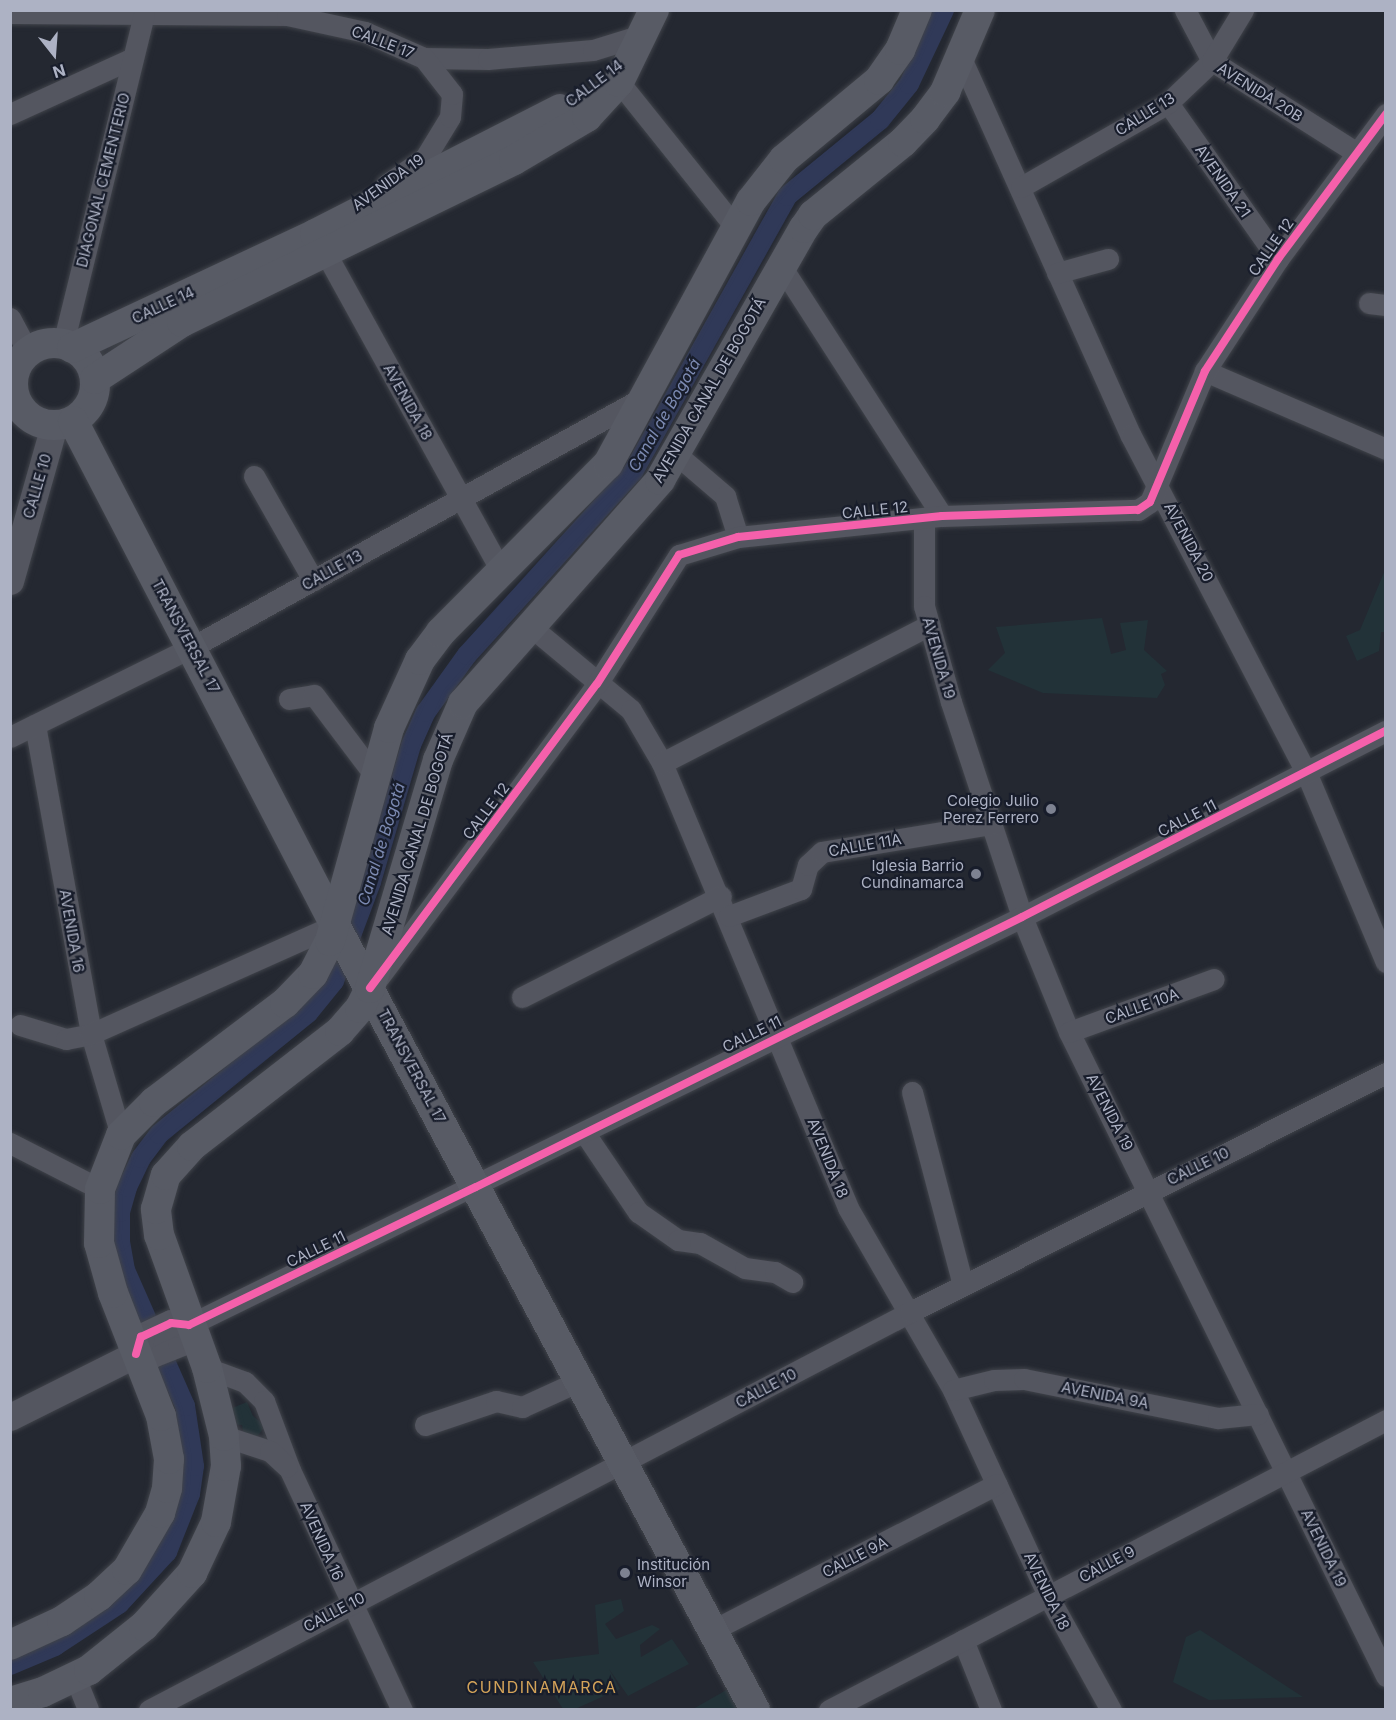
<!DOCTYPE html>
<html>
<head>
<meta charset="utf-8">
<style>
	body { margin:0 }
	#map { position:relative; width:1396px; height:1720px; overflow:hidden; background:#242831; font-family:Inter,sans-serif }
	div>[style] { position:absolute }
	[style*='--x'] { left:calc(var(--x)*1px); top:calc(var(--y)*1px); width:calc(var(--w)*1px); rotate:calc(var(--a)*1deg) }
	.green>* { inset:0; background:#223238 }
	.canal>* { height:20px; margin:-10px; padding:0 10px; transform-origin:10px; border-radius:10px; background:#303958 }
	.roads { filter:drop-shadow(0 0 2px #40434a) drop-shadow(0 0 2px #40434a) }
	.minor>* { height:21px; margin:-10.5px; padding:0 10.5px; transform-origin:10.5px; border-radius:10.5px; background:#545660 }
	.tertiary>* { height:27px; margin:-13.5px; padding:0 13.5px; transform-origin:13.5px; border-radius:13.5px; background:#545660 }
	.secondary>* { height:30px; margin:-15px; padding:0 15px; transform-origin:15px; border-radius:15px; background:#585b65 }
	.secondary>.ring { margin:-15px; padding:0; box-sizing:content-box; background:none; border:30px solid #585b65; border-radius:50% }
	.cycleway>* { height:8px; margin:-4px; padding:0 4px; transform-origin:4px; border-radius:4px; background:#f560ab }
	.dots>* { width:16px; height:16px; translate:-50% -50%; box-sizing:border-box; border:3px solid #181d2b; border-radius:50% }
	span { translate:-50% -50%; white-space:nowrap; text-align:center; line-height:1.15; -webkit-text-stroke:4.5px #181d2b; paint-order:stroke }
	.street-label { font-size:15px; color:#adb2c4 }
	.poi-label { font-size:15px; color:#adb2c4 }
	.right { translate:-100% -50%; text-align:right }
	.left { translate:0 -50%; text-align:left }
	.water-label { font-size:16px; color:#7c8ab2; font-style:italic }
	.neighbourhood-label { font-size:16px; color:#d3a359; letter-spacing:1.5px }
	.frame { position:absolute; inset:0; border:12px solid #adb2c4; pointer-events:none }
	.north { position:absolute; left:24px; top:24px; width:60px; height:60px; -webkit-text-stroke:4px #181d2b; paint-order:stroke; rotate:163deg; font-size:16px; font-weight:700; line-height:24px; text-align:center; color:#adb2c4 }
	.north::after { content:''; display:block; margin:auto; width:21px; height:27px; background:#adb2c4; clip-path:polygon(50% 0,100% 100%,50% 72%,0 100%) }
</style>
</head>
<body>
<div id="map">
	<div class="green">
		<i style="clip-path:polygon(1385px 570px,1385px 632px,1381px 632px,1379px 651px,1357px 661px,1346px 636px,1360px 630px)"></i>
		<i style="clip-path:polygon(1102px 618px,1111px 654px,1126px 650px,1120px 623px,1148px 620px,1144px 650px,1167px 671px,1161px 674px,1165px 685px,1157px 698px,1043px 693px,988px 670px,1005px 653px,996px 627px)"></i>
		<i style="clip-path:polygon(247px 1402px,253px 1416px,265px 1426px,257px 1437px,244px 1435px,242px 1425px,231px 1424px,230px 1409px)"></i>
		<i style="clip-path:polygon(621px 1599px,624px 1611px,605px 1624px,616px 1639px,652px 1625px,660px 1629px,640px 1645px,641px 1657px,672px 1639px,689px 1664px,628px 1696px,609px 1669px,620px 1689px,575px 1709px,563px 1709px,533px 1662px,599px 1654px,595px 1605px)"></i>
		<i style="clip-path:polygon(1200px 1630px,1303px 1697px,1209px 1700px,1173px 1682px,1186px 1637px)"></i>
		<i style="clip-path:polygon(730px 1688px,742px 1709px,693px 1709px)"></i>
	</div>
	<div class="canal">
		<i style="--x:10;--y:1665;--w:49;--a:-22.9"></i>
		<i style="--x:55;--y:1646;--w:77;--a:-33.3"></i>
		<i style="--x:119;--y:1604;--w:71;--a:-47.3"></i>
		<i style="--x:167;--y:1552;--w:62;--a:-68.4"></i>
		<i style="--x:190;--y:1494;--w:28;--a:-82"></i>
		<i style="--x:194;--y:1466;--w:61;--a:-98.5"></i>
		<i style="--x:185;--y:1406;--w:149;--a:-113.8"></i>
		<i style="--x:125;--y:1270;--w:29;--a:-100"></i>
		<i style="--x:120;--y:1241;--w:29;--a:-90"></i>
		<i style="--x:120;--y:1212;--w:26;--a:-74"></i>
		<i style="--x:127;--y:1187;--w:32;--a:-64"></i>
		<i style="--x:141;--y:1158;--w:30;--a:-53"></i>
		<i style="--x:159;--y:1134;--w:192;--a:-39.1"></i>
		<i style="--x:308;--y:1013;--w:41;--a:-50.9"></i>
		<i style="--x:334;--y:981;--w:106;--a:-69.5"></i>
		<i style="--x:371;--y:882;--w:143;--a:-73.7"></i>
		<i style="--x:411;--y:745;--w:36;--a:-66"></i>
		<i style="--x:426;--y:712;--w:70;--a:-54.3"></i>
		<i style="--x:467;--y:655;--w:247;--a:-47.8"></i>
		<i style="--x:633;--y:472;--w:316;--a:-60.8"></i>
		<i style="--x:787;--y:196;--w:120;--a:-39.3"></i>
		<i style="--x:880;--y:120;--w:46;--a:-51.1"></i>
		<i style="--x:909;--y:84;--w:82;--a:-64.7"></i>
	</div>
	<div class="roads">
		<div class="minor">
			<i style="--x:1185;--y:10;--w:58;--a:62.1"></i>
			<i style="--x:1212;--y:61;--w:172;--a:32.4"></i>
			<i style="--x:10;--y:13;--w:277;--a:0.4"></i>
			<i style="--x:287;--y:15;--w:80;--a:12.3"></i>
			<i style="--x:365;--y:32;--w:64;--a:23.8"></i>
			<i style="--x:424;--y:58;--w:64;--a:0.9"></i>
			<i style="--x:488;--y:59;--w:105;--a:-4.9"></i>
			<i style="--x:593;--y:50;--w:54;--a:-17.1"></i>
			<i style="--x:961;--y:58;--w:414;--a:65.8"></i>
			<i style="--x:1131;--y:436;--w:379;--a:62.5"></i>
			<i style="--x:1306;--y:772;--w:206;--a:67.2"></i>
			<i style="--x:619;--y:82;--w:186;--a:51.3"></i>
			<i style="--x:1168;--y:103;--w:191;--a:54.8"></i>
			<i style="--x:10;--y:114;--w:135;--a:-24.5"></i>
			<i style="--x:386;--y:185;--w:47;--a:-34.7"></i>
			<i style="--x:425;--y:158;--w:48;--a:-58.6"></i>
			<i style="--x:450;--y:117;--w:23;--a:-85"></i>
			<i style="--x:452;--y:94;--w:46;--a:-127.9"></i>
			<i style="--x:1021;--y:187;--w:169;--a:-29.7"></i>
			<i style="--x:1168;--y:103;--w:61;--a:-43.7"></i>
			<i style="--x:1212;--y:61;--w:60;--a:-58.7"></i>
			<i style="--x:319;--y:241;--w:377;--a:61.1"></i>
			<i style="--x:781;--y:266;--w:297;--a:57.2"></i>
			<i style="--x:1057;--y:273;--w:53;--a:-15.4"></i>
			<i style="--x:1369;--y:303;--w:17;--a:7"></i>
			<i style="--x:10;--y:318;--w:38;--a:62"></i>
			<i style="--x:63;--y:344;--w:339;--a:-76.2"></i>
			<i style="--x:1205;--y:371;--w:197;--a:23.3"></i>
			<i style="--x:10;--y:391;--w:2;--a:-27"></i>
			<i style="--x:676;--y:454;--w:65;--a:40.6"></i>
			<i style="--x:725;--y:496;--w:43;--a:72.4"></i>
			<i style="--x:254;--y:476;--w:120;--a:60.4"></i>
			<i style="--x:924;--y:518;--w:88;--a:90"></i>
			<i style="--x:924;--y:606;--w:100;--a:74.3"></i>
			<i style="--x:951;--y:702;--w:226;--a:71.7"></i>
			<i style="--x:1022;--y:917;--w:124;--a:67.8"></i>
			<i style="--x:1069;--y:1032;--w:718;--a:63.79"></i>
			<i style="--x:530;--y:626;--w:131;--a:39.7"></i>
			<i style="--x:631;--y:710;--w:61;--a:59.7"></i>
			<i style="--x:662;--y:763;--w:482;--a:67.3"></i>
			<i style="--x:848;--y:1208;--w:210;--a:60"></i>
			<i style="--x:953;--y:1390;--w:227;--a:65.2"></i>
			<i style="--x:1048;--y:1596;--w:130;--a:61.1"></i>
			<i style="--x:289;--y:699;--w:25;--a:-9"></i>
			<i style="--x:314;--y:695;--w:101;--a:53"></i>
			<i style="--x:35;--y:725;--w:314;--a:79.7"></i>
			<i style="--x:91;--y:1034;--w:105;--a:73.5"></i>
			<i style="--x:10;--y:737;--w:203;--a:-26.3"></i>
			<i style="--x:192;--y:647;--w:517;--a:-28.95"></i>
			<i style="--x:662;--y:763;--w:301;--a:-27.3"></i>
			<i style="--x:729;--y:916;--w:77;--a:-20.6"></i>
			<i style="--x:801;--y:889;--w:25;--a:-74"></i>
			<i style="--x:808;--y:865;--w:19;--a:-43"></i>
			<i style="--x:822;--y:852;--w:172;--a:-9.4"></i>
			<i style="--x:379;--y:977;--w:365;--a:-53.3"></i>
			<i style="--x:597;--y:684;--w:153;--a:-57.6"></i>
			<i style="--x:679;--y:555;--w:62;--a:-17"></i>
			<i style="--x:738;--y:537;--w:205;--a:-5.9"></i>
			<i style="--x:942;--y:516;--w:196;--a:-1.8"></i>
			<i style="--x:1138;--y:510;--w:14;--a:-34"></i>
			<i style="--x:1150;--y:502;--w:142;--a:-67.2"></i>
			<i style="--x:1205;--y:371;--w:134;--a:-56.9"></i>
			<i style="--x:1278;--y:259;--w:181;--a:-53.3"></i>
			<i style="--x:522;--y:997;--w:223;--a:-26.9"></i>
			<i style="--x:20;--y:1025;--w:48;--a:16.9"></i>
			<i style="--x:66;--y:1039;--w:25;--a:-11"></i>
			<i style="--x:91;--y:1034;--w:267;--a:-24.1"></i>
			<i style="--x:1069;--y:1032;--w:154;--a:-20.1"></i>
			<i style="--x:912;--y:1092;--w:200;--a:75.2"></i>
			<i style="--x:584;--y:1132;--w:97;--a:56"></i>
			<i style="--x:638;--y:1212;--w:49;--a:35"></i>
			<i style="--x:678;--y:1240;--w:22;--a:8"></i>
			<i style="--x:700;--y:1243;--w:51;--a:29.1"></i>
			<i style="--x:745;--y:1268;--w:30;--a:8"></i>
			<i style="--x:775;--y:1272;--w:20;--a:30"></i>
			<i style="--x:10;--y:1143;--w:101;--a:27.1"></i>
			<i style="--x:189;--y:1325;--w:928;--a:-26.1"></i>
			<i style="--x:1022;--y:917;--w:409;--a:-27.1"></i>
			<i style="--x:207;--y:1368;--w:40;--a:20.2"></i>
			<i style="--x:245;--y:1382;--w:27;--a:45"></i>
			<i style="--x:264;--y:1401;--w:74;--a:69.4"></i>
			<i style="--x:290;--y:1470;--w:265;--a:65"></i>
			<i style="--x:953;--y:1390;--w:42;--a:-13.7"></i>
			<i style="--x:994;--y:1380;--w:30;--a:-2"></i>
			<i style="--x:1024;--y:1379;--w:198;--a:11.4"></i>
			<i style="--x:1218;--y:1418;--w:40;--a:-5.7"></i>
			<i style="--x:425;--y:1425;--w:75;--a:-18.7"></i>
			<i style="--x:496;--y:1401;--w:27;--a:13"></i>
			<i style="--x:522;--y:1407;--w:63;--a:-24.5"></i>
			<i style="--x:224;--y:1436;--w:48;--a:18.1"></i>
			<i style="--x:270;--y:1451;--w:23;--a:43"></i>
			<i style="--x:713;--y:1630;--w:319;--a:-27.2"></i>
			<i style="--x:963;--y:1640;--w:75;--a:68.2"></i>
			<i style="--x:75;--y:1677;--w:35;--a:68"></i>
			<i style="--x:149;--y:1710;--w:859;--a:-27.61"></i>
			<i style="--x:910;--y:1312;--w:533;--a:-26.66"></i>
			<i style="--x:829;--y:1710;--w:628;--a:-27.5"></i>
		</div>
		<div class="tertiary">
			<i style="--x:10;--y:581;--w:161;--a:-74.2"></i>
			<i style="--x:10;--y:1417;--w:141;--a:-26.6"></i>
			<i style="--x:136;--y:1354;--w:16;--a:0"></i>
			<i style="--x:152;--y:1354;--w:31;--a:-22"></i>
			<i style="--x:181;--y:1342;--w:19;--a:-65"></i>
			<i style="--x:189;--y:1325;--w:18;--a:-174"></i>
			<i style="--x:171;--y:1323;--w:33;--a:155"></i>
			<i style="--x:141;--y:1337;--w:18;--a:106"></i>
		</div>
		<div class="secondary">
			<i class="ring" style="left:13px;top:343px;width:52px;height:52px"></i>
			<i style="--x:72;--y:348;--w:268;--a:-25.1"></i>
			<i style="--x:315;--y:234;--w:275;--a:-27"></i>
			<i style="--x:95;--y:379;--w:104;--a:-33.2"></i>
			<i style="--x:182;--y:322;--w:369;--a:-26"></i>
			<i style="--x:514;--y:160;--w:85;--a:-30.5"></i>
			<i style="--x:587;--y:117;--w:47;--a:-47.6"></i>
			<i style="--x:619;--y:82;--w:80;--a:-64.1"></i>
			<i style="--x:73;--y:421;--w:568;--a:62.53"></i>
			<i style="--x:335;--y:925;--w:890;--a:61.85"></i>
			<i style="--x:10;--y:1645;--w:57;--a:-24.8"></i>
			<i style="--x:62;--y:1621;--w:45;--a:-34"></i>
			<i style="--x:99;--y:1596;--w:38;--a:-43"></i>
			<i style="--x:127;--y:1570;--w:66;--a:-59.9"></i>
			<i style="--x:160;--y:1513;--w:26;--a:-74"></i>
			<i style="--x:167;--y:1488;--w:29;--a:-86"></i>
			<i style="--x:169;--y:1459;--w:44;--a:-100.5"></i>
			<i style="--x:161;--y:1416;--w:132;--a:-111.3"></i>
			<i style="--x:113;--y:1293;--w:52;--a:-105.6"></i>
			<i style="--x:99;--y:1243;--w:54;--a:-88.9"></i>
			<i style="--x:100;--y:1189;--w:58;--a:-68.7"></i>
			<i style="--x:121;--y:1135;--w:47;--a:-45"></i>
			<i style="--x:154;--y:1102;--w:164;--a:-37.1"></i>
			<i style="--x:285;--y:1003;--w:40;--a:-46"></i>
			<i style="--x:313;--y:974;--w:37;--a:-63"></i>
			<i style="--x:330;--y:941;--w:221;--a:-74.5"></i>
			<i style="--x:389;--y:728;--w:75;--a:-65.5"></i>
			<i style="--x:420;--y:660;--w:35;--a:-53"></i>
			<i style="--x:441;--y:632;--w:237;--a:-45.2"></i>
			<i style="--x:608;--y:464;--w:299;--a:-61.5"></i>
			<i style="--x:751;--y:201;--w:53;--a:-51.8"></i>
			<i style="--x:784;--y:159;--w:124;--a:-39.7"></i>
			<i style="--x:879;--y:80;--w:37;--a:-55"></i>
			<i style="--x:900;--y:50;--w:43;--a:-67"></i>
			<i style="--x:10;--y:1702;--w:34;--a:-17"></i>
			<i style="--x:43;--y:1692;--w:51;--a:-25.6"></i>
			<i style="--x:89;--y:1670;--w:70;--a:-38.7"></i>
			<i style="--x:144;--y:1626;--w:72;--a:-47.8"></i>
			<i style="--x:192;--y:1573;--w:56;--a:-64.8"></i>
			<i style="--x:216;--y:1522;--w:57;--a:-79.9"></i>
			<i style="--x:226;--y:1466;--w:30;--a:-94"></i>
			<i style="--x:224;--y:1436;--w:70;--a:-104"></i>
			<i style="--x:207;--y:1368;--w:141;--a:-109.8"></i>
			<i style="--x:159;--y:1235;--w:26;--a:-97"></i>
			<i style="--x:156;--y:1209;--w:35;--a:-74"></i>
			<i style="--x:166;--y:1175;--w:39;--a:-48"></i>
			<i style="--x:192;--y:1146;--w:187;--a:-37.8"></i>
			<i style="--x:340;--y:1031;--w:30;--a:-49"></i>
			<i style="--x:360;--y:1008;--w:22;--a:-63"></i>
			<i style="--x:370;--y:988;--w:238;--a:-73.4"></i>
			<i style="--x:438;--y:760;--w:62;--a:-66.3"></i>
			<i style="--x:463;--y:703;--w:298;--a:-48.5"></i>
			<i style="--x:660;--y:480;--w:290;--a:-60.3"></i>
			<i style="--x:804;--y:228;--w:16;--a:-55"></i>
			<i style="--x:813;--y:215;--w:116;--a:-39"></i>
			<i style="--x:903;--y:142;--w:32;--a:-46"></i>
			<i style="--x:925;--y:119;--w:34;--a:-53"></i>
			<i style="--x:945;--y:92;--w:89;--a:-66.9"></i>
		</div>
	</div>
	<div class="cycleway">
		<i style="--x:370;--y:988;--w:379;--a:-53.3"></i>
		<i style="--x:597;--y:684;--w:153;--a:-57.6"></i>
		<i style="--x:679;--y:555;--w:62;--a:-17"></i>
		<i style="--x:738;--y:537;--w:205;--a:-5.9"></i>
		<i style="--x:942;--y:516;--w:196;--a:-1.8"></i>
		<i style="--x:1138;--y:510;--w:14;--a:-34"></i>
		<i style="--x:1150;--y:502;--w:142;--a:-67.2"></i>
		<i style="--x:1205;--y:371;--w:134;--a:-56.9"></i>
		<i style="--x:1278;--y:259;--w:181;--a:-53.3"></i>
		<i style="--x:136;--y:1354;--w:18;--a:-74"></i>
		<i style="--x:141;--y:1337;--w:33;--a:-25"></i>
		<i style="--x:171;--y:1323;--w:18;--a:6"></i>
		<i style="--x:189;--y:1325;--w:318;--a:-25.7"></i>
		<i style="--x:476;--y:1187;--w:609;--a:-26.31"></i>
		<i style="--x:1022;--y:917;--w:409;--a:-27.1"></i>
	</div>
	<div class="dots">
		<i style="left:1051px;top:809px;background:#7d8291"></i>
		<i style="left:976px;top:874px;background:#7d8291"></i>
		<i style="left:625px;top:1573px;background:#7d8291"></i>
	</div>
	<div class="street-label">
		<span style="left:383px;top:42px;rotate:21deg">CALLE 17</span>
		<span style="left:594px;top:83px;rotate:-37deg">CALLE 14</span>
		<span style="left:1260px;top:92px;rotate:32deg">AVENIDA 20B</span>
		<span style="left:1145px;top:114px;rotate:-32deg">CALLE 13</span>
		<span style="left:103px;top:180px;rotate:-76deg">DIAGONAL CEMENTERIO</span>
		<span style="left:1223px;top:181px;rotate:55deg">AVENIDA 21</span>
		<span style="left:388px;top:182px;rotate:-36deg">AVENIDA 19</span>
		<span style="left:1271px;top:247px;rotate:-55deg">CALLE 12</span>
		<span style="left:163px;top:305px;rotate:-25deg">CALLE 14</span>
		<span style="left:709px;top:390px;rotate:-60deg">AVENIDA CANAL DE BOGOTÁ</span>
		<span style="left:408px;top:402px;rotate:61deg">AVENIDA 18</span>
		<span style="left:37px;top:486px;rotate:-74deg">CALLE 10</span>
		<span style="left:875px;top:510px;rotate:-6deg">CALLE 12</span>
		<span style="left:1189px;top:542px;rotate:62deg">AVENIDA 20</span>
		<span style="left:332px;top:570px;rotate:-29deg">CALLE 13</span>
		<span style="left:186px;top:636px;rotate:62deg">TRANSVERSAL 17</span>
		<span style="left:939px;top:658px;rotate:74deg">AVENIDA 19</span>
		<span style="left:486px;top:811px;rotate:-53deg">CALLE 12</span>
		<span style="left:1187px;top:818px;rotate:-27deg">CALLE 11</span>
		<span style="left:417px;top:834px;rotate:-73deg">AVENIDA CANAL DE BOGOTÁ</span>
		<span style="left:865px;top:845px;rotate:-10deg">CALLE 11A</span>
		<span style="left:72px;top:931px;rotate:80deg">AVENIDA 16</span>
		<span style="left:1142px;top:1006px;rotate:-20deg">CALLE 10A</span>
		<span style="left:752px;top:1034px;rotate:-26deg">CALLE 11</span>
		<span style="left:412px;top:1066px;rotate:62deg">TRANSVERSAL 17</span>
		<span style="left:1110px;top:1112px;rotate:63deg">AVENIDA 19</span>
		<span style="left:828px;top:1158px;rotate:68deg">AVENIDA 18</span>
		<span style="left:1198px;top:1166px;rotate:-26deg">CALLE 10</span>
		<span style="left:316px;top:1249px;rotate:-26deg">CALLE 11</span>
		<span style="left:766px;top:1388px;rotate:-28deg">CALLE 10</span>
		<span style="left:1105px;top:1395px;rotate:11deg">AVENIDA 9A</span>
		<span style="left:322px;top:1541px;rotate:66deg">AVENIDA 16</span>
		<span style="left:1324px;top:1548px;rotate:64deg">AVENIDA 19</span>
		<span style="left:855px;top:1557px;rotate:-27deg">CALLE 9A</span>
		<span style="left:1107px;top:1564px;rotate:-28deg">CALLE 9</span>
		<span style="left:1047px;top:1591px;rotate:64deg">AVENIDA 18</span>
		<span style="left:334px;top:1612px;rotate:-28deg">CALLE 10</span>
	</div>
	<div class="poi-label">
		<span class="right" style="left:1039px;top:809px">Colegio Julio<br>Perez Ferrero</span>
		<span class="right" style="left:964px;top:874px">Iglesia Barrio<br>Cundinamarca</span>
		<span class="left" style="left:637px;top:1573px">Institución<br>Winsor</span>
	</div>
	<div class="water-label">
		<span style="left:664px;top:415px;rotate:-60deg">Canal de Bogotá</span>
		<span style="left:381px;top:844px;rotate:-73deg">Canal de Bogotá</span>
	</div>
	<div class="neighbourhood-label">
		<span style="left:542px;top:1687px">CUNDINAMARCA</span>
	</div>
	<div class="frame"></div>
	<div class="north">N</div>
</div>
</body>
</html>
